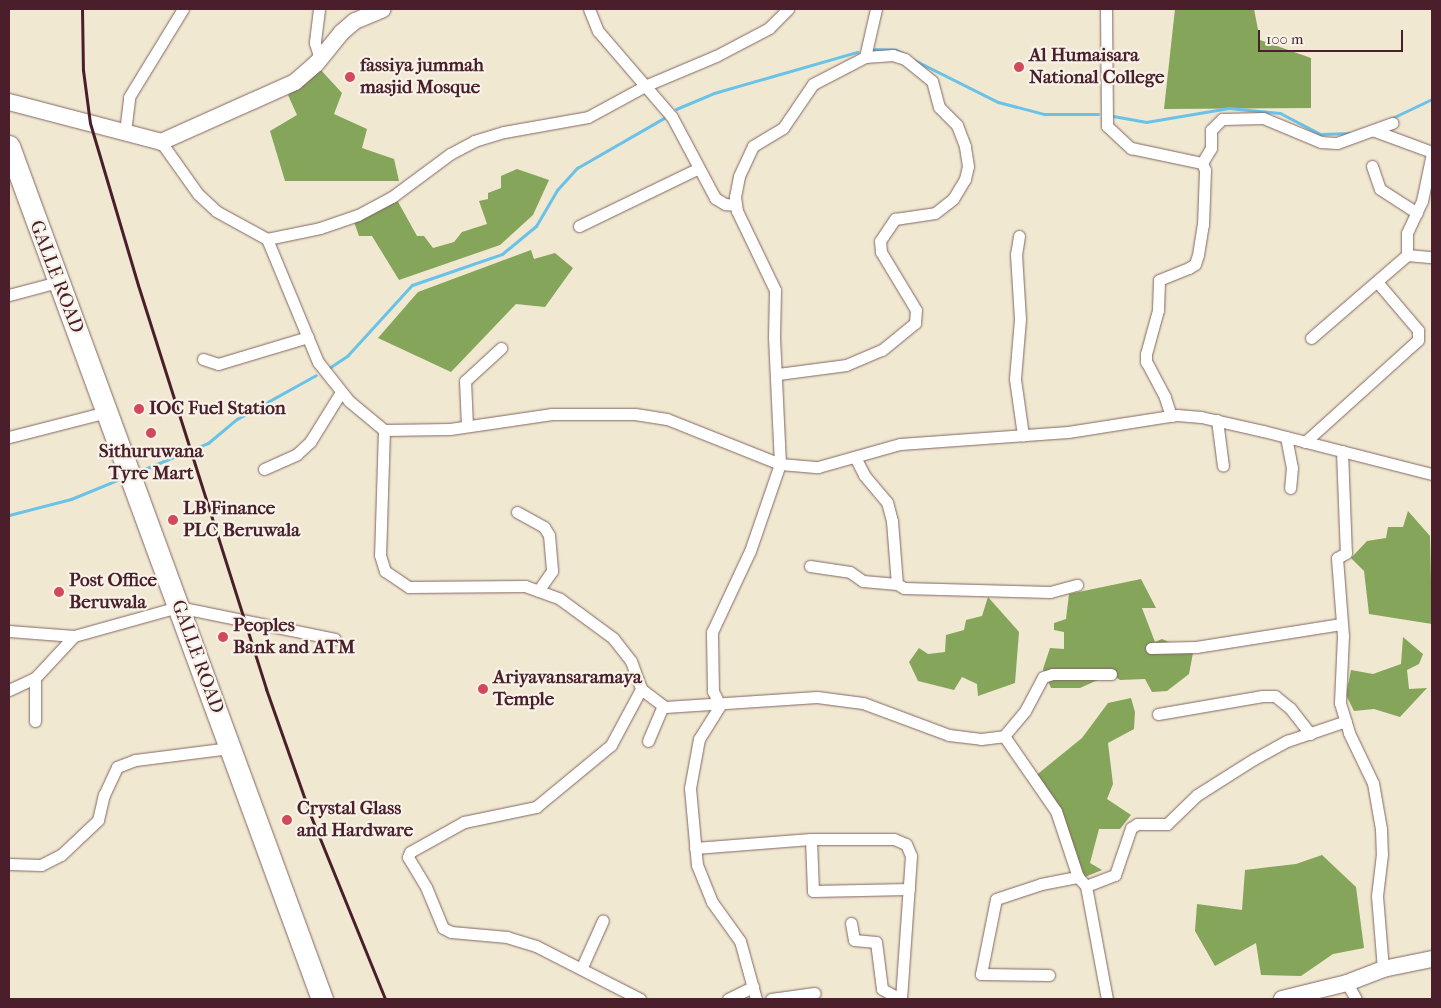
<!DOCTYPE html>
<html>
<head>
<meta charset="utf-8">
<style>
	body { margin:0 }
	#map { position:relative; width:1441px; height:1008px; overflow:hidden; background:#f0e8d0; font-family:"IM FELL French Canon",serif }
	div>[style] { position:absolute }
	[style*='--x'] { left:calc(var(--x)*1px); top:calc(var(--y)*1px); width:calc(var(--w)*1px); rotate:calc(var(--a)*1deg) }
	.forest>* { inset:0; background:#84a55a }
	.stream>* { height:3px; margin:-1.5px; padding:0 1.5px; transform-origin:1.5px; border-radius:1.5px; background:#6ac2e8 }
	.roads { filter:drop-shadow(0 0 1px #846565) drop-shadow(0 0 1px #846565) }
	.street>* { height:11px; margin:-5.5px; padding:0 5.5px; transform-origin:5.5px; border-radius:5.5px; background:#fff }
	.secondary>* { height:16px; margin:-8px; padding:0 8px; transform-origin:8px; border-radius:8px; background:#fff }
	.highway>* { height:21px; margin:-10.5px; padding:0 10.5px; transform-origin:10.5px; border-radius:10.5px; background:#fff }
	.rail>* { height:3px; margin:-1.5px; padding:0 1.5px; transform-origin:1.5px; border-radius:1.5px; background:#4a1f2b }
	.dots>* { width:14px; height:14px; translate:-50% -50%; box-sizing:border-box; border:2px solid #f7f3e8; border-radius:50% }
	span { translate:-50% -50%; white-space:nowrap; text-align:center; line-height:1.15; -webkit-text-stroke:4.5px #f7f3e8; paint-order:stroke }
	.poi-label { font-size:19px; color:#4a1f2b; font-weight:700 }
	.left { translate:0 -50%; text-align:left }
	.street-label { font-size:19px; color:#4a1f2b }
	.frame { position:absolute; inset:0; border:10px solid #4a1f2b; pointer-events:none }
	.scale { position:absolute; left:1258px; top:30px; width:145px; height:22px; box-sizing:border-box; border:2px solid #4a1f2b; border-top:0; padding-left:6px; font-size:15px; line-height:18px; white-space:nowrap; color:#4a1f2b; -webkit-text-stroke:4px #f7f3e8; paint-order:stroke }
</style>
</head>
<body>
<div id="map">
	<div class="forest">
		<i style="clip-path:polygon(1175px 9px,1254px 9px,1260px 40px,1311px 58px,1311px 108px,1164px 109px)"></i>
		<i style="clip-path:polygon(319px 68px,342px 93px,334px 114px,367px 129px,362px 148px,394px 159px,399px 181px,285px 181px,270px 131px,297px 115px,288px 95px)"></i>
		<i style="clip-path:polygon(517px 169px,549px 180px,533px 215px,500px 245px,399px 280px,372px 236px,359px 236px,354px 222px,397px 200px,417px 236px,424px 236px,433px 248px,454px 242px,462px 232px,487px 224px,479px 201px,488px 199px,488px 193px,501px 188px,501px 176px)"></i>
		<i style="clip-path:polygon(531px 250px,534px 259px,555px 253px,573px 268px,545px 307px,516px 304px,451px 372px,378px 338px,418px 292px)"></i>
		<i style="clip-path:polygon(1408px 511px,1430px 536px,1432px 624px,1369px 614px,1364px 571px,1351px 558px,1367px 541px,1386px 538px,1388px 527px,1403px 527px)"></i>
		<i style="clip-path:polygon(1141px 579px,1156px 608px,1142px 608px,1155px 642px,1162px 639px,1193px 653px,1189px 674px,1167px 691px,1152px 692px,1145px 679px,1120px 680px,1111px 674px,1080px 688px,1051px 688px,1043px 669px,1050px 648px,1064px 649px,1064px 632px,1054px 630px,1054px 623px,1066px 619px,1069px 594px)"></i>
		<i style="clip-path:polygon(988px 597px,1019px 632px,1015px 683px,978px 696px,977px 684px,962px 677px,954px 690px,918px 681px,909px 662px,919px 648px,928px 654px,945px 652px,946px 635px,964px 630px,966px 620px,982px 616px)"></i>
		<i style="clip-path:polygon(1403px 637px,1423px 654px,1419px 664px,1407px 670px,1409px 689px,1427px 688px,1400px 717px,1374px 709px,1354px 711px,1346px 695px,1351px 670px,1373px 674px,1401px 664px)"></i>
		<i style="clip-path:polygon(1131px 698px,1135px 712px,1134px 729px,1108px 743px,1113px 784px,1107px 799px,1131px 815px,1120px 829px,1099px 829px,1090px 863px,1102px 870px,1085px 877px,1034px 777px,1082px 738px,1108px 703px)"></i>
		<i style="clip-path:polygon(1322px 855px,1356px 887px,1364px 948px,1333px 954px,1301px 976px,1261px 975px,1256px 943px,1215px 966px,1195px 931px,1197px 904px,1242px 910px,1245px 870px,1296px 864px)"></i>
	</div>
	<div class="stream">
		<i style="--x:871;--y:49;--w:25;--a:2"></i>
		<i style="--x:896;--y:50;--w:7;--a:27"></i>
		<i style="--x:914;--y:60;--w:94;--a:26.6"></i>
		<i style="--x:998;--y:102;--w:48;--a:14.6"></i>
		<i style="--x:1044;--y:114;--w:54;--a:0"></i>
		<i style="--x:676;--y:109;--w:41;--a:-22.8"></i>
		<i style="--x:714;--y:93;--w:149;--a:-16"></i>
		<i style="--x:1113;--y:116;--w:34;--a:10"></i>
		<i style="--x:1146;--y:122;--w:84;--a:-9.6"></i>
		<i style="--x:1229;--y:108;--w:51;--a:5.6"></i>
		<i style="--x:1280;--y:113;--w:45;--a:27.7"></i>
		<i style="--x:1320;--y:134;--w:32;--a:-2"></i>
		<i style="--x:1390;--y:119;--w:47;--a:-25.5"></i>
		<i style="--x:329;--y:368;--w:23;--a:-34"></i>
		<i style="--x:348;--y:355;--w:95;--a:-47.6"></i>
		<i style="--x:412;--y:285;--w:95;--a:-19"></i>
		<i style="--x:502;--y:254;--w:44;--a:-39.5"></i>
		<i style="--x:536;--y:226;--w:42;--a:-59.7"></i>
		<i style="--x:557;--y:190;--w:30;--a:-48"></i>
		<i style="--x:577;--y:168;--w:100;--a:-29.9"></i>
		<i style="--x:137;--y:472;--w:77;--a:-22.2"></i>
		<i style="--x:208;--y:443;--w:38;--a:-40"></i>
		<i style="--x:237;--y:419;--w:90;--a:-29.1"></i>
		<i style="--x:9;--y:515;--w:64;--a:-14.5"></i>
		<i style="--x:71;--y:499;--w:55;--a:-22.4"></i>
	</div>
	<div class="roads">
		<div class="street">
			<i style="--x:319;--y:9;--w:34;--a:97"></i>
			<i style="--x:315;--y:43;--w:17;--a:73"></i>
			<i style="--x:589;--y:9;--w:24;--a:68"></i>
			<i style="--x:598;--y:31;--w:113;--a:49.3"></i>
			<i style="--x:672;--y:117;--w:92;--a:62"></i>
			<i style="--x:715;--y:198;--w:12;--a:31"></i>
			<i style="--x:725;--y:204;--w:11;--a:5"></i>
			<i style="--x:1106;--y:9;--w:117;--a:89.5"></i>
			<i style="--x:1107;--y:126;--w:33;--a:43"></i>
			<i style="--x:1131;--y:148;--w:73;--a:11.9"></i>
			<i style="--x:1375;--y:131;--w:61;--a:20.2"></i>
			<i style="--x:125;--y:132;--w:35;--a:-83"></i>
			<i style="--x:129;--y:97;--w:103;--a:-58.5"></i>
			<i style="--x:161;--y:142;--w:64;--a:54.6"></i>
			<i style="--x:198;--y:194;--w:25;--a:43"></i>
			<i style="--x:216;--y:211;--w:58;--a:28.8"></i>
			<i style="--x:267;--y:239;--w:133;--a:67.5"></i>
			<i style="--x:318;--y:362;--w:50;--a:51.5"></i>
			<i style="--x:349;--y:401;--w:45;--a:39.6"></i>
			<i style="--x:384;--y:430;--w:66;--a:-0.9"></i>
			<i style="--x:450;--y:429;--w:103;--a:-8.4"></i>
			<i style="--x:552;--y:414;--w:83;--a:0"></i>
			<i style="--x:635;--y:414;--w:32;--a:9"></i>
			<i style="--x:667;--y:419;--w:122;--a:21.7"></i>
			<i style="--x:780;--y:464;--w:38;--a:5"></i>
			<i style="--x:818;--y:467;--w:85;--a:-15.7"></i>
			<i style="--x:900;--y:444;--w:168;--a:-4.1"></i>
			<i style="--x:1068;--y:432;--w:110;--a:-8.9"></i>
			<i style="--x:1177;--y:415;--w:24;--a:5"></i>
			<i style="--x:1201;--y:417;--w:64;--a:12.7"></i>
			<i style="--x:1263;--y:431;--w:174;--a:14.3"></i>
			<i style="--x:1372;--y:166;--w:24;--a:71"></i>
			<i style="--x:1380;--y:189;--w:44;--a:33"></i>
			<i style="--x:579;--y:226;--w:133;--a:-25.8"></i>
			<i style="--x:1019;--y:236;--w:18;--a:99"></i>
			<i style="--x:1016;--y:254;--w:65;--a:86.5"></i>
			<i style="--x:1020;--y:319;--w:60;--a:94.8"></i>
			<i style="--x:1015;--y:379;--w:57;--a:81.9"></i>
			<i style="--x:267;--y:239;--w:54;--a:-11.7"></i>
			<i style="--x:320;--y:228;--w:40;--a:-18.9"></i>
			<i style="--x:358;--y:215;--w:38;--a:-28"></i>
			<i style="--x:392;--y:197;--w:72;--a:-36.6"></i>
			<i style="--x:450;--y:154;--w:27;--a:-28"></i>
			<i style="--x:474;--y:141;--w:31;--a:-17"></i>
			<i style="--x:504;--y:132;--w:85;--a:-10.1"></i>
			<i style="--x:588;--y:117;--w:67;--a:-28.5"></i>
			<i style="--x:647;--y:85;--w:75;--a:-22.8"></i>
			<i style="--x:716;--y:56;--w:60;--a:-27.8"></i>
			<i style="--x:769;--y:28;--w:27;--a:-45"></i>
			<i style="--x:1407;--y:255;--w:22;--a:-90"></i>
			<i style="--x:1407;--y:233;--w:35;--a:-65"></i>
			<i style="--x:1422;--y:201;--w:49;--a:-78.2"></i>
			<i style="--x:9;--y:295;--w:51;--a:-14.9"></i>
			<i style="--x:1311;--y:338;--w:127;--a:-40.8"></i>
			<i style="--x:1407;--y:255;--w:25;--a:5"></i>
			<i style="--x:203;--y:359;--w:16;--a:18"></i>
			<i style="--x:218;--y:364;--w:94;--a:-16.7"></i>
			<i style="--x:778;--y:374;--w:69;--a:-7.5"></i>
			<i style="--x:846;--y:365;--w:39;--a:-23"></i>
			<i style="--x:882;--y:350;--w:43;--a:-39.3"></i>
			<i style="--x:915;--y:323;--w:13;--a:-86"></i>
			<i style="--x:916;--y:310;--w:68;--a:-121.1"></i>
			<i style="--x:881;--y:252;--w:11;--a:-95"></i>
			<i style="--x:880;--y:241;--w:27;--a:-56"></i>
			<i style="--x:895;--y:219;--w:40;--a:-8.5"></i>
			<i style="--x:935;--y:213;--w:23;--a:-38"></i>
			<i style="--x:953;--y:199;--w:23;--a:-59"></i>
			<i style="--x:965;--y:179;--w:13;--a:-77"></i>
			<i style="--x:968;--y:166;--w:20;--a:-99"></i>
			<i style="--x:965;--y:146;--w:22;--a:-111"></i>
			<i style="--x:957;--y:125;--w:25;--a:-135"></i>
			<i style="--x:939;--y:107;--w:27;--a:-105"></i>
			<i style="--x:932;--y:81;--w:35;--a:-141"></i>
			<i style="--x:905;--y:59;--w:13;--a:-162"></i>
			<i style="--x:893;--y:55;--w:28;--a:176"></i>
			<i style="--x:1171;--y:416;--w:20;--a:-108"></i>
			<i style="--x:1165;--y:397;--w:40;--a:-118"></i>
			<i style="--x:1146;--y:362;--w:8;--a:-90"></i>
			<i style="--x:1146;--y:354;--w:46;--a:-74.7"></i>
			<i style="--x:1158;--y:310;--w:30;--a:-88"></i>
			<i style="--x:1159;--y:280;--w:32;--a:-22"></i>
			<i style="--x:1189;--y:268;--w:7;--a:-34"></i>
			<i style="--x:1195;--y:264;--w:9;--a:-72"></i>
			<i style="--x:1198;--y:255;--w:30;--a:-81"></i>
			<i style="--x:1203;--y:225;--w:55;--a:-87.9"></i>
			<i style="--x:1205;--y:170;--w:8;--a:-113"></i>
			<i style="--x:1202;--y:163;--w:17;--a:-59"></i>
			<i style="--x:1211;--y:148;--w:18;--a:-90"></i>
			<i style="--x:1211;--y:130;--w:16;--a:-45"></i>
			<i style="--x:1222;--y:119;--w:41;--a:-1.4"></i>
			<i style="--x:1263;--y:118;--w:63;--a:22.5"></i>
			<i style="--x:1321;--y:142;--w:16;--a:4"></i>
			<i style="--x:1337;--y:143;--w:59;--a:-20"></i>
			<i style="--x:1217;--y:420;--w:46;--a:82.6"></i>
			<i style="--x:467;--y:426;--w:45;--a:-92.5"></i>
			<i style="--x:465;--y:381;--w:49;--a:-42.5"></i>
			<i style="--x:384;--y:430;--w:125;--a:91.8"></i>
			<i style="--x:380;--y:555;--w:17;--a:73"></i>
			<i style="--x:385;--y:571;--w:29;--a:34"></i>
			<i style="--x:409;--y:587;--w:116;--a:-0.5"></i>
			<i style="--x:525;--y:586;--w:37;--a:20"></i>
			<i style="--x:560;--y:599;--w:66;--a:36.3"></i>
			<i style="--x:613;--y:638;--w:29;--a:52"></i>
			<i style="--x:631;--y:661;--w:30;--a:70"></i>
			<i style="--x:641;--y:689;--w:30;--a:37"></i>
			<i style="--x:665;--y:707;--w:152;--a:-3.8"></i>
			<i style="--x:817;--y:697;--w:46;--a:7.4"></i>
			<i style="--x:863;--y:703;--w:92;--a:20.4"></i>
			<i style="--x:949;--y:735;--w:32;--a:7"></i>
			<i style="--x:981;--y:739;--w:23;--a:-7"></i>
			<i style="--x:1004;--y:736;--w:91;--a:55.3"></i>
			<i style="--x:1056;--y:811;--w:70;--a:71.6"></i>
			<i style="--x:1078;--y:877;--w:12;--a:48"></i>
			<i style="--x:1086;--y:886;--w:115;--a:79.5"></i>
			<i style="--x:9;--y:437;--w:101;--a:-14.3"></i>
			<i style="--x:1286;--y:437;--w:31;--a:79"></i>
			<i style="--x:1292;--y:467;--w:21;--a:95"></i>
			<i style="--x:1305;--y:442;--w:152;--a:-42.1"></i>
			<i style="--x:1418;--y:340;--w:10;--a:-90"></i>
			<i style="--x:1418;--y:330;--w:62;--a:-130.4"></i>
			<i style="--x:1342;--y:451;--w:102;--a:87.8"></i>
			<i style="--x:1346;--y:553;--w:10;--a:151"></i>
			<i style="--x:1337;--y:558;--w:78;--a:85.6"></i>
			<i style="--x:1343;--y:636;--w:67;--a:92.6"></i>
			<i style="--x:1340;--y:703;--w:31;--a:73"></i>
			<i style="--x:1349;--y:733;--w:55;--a:64.4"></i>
			<i style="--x:1373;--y:783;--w:47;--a:80.1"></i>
			<i style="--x:1381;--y:829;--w:25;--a:88"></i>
			<i style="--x:1382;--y:854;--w:42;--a:96.8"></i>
			<i style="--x:1377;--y:896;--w:73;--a:85.3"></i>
			<i style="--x:855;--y:457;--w:20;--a:63"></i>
			<i style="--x:864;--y:475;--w:35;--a:50"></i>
			<i style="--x:887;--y:502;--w:20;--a:75"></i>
			<i style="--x:892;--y:521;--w:63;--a:85.5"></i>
			<i style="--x:897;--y:584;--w:8;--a:30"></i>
			<i style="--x:904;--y:588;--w:146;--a:1.6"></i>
			<i style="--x:1050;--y:592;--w:28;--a:-15"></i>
			<i style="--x:264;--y:469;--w:36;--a:-24"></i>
			<i style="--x:297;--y:454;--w:18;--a:-43"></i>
			<i style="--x:310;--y:442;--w:59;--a:-58.2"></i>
			<i style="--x:517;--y:512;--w:31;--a:29"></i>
			<i style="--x:544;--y:527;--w:9;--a:58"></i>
			<i style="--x:549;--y:535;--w:36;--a:85"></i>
			<i style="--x:552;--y:571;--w:24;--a:125"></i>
			<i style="--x:810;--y:566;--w:40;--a:8.5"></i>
			<i style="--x:850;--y:572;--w:16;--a:35"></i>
			<i style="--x:863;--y:581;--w:34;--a:5"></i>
			<i style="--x:9;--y:631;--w:65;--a:4.4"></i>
			<i style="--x:74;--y:636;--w:108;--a:-15.6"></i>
			<i style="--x:178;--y:607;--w:160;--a:11.5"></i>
			<i style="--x:1151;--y:648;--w:45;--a:-1.3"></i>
			<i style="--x:1196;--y:647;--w:147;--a:-9"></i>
			<i style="--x:9;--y:690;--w:29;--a:-25"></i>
			<i style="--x:35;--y:678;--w:57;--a:-47.1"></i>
			<i style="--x:1158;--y:714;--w:106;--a:-9.8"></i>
			<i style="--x:1262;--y:696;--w:13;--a:0"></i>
			<i style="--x:1275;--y:696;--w:19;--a:39"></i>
			<i style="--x:1290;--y:708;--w:33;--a:52"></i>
			<i style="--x:35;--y:721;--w:43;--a:-90"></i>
			<i style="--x:1004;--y:736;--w:33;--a:-50"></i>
			<i style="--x:1025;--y:711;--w:38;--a:-62"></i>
			<i style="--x:1043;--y:677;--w:9;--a:-18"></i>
			<i style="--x:1052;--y:674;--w:59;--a:0"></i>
			<i style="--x:648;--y:741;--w:38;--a:-67"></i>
			<i style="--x:811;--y:839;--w:52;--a:87.8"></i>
			<i style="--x:813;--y:891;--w:96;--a:-1.2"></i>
			<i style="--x:695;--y:848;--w:116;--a:-4.4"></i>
			<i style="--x:811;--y:839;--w:83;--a:0"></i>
			<i style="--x:894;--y:839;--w:13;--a:23"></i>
			<i style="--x:906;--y:844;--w:13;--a:67"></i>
			<i style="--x:911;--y:856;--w:143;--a:94"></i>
			<i style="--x:9;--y:864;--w:32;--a:2"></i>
			<i style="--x:41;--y:865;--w:22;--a:-27"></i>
			<i style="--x:61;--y:855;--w:51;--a:-43.4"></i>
			<i style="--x:98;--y:820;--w:26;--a:-77"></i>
			<i style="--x:104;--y:795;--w:31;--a:-65"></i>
			<i style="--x:117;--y:767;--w:19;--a:-21"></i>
			<i style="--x:135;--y:760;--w:96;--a:-7.2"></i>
			<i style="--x:1086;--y:886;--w:31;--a:-21"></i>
			<i style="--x:1115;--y:875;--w:50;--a:-71.2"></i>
			<i style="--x:1131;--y:828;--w:7;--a:-34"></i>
			<i style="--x:1137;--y:824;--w:30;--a:0"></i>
			<i style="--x:1167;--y:824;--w:42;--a:-44"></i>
			<i style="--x:1197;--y:795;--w:67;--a:-32.3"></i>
			<i style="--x:1254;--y:759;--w:38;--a:-29"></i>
			<i style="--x:1287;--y:741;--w:62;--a:-18.7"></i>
			<i style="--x:851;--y:923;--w:17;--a:80"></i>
			<i style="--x:854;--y:940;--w:22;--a:5"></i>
			<i style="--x:876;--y:942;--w:47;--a:82.7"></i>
			<i style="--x:882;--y:989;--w:21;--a:29"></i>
			<i style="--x:582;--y:967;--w:51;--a:-65.9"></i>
			<i style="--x:1049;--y:975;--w:68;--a:-179.2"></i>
			<i style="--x:981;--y:974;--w:76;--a:-78.7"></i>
			<i style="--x:996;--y:899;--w:47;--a:-18.4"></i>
			<i style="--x:1041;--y:884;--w:38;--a:-11"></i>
			<i style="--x:1347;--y:983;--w:18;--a:61"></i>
			<i style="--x:640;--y:999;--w:117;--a:-153"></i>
			<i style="--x:536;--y:946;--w:30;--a:-163"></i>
			<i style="--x:507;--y:937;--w:56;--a:-174.9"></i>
			<i style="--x:451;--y:932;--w:9;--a:-153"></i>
			<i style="--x:443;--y:928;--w:44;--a:-112.5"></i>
			<i style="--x:426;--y:887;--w:35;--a:-121"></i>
			<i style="--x:408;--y:857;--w:5;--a:-68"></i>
			<i style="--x:410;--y:852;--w:62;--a:-29.1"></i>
			<i style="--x:464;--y:822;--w:74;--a:-11.8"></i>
			<i style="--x:536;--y:807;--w:97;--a:-39.6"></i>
			<i style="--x:611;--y:745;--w:64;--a:-61.8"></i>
			<i style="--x:728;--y:999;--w:28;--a:-26"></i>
			<i style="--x:756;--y:999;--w:60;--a:-105.4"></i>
			<i style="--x:740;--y:941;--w:48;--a:-125.7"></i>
			<i style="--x:712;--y:902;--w:40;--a:-112"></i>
			<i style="--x:697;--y:865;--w:77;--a:-95.2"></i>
			<i style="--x:690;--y:788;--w:50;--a:-79.6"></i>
			<i style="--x:699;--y:739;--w:40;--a:-58"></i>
			<i style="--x:720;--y:705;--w:16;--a:-117"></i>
			<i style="--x:713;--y:691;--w:59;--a:-91"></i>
			<i style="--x:712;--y:632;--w:89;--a:-64.9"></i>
			<i style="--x:750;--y:551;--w:92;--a:-71"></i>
			<i style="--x:780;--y:464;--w:126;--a:-92.7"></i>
			<i style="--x:774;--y:338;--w:48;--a:-88.8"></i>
			<i style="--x:775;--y:290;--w:88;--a:-115.7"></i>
			<i style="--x:737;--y:211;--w:14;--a:-98"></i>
			<i style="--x:735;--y:197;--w:21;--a:-79"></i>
			<i style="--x:739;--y:176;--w:33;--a:-65"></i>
			<i style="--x:753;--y:146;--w:35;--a:-31"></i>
			<i style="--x:783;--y:128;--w:53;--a:-55.7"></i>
			<i style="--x:813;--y:84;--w:59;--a:-27.4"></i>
			<i style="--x:865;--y:57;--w:49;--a:-77.1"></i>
			<i style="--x:771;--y:999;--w:44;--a:-7.8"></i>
		</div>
		<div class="secondary">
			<i style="--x:9;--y:102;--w:157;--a:14.7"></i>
			<i style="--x:161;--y:142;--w:147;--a:-24.1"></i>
			<i style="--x:295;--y:82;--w:28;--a:-41"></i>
			<i style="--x:316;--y:64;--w:40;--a:-51"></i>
			<i style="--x:341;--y:33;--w:18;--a:-41"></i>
			<i style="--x:355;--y:21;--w:30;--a:-23"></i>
			<i style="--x:1282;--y:999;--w:67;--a:-13.8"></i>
			<i style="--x:1347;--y:983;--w:39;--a:-21"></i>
			<i style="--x:1383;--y:969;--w:50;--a:-11.5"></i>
		</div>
		<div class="highway">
			<i style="--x:9;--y:146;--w:909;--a:69.85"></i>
		</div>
	</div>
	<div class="rail">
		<i style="--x:82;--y:9;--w:61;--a:89.1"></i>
		<i style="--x:83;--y:70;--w:53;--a:82.5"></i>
		<i style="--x:90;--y:123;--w:169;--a:73.5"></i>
		<i style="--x:138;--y:285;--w:424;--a:72.4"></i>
		<i style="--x:266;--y:689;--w:133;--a:70.6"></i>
		<i style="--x:310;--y:814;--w:200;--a:67.9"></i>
	</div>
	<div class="dots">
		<i style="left:1019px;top:67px;background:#d1495b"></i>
		<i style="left:350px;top:77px;background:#d1495b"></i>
		<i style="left:139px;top:409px;background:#d1495b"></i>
		<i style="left:151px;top:433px;background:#d1495b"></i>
		<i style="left:173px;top:520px;background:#d1495b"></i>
		<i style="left:59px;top:592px;background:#d1495b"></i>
		<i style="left:223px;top:637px;background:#d1495b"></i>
		<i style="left:483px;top:689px;background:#d1495b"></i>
		<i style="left:287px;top:820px;background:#d1495b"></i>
	</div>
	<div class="poi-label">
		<span class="left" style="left:1029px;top:67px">Al Humaisara<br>National College</span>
		<span class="left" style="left:360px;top:77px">fassiya jummah<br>masjid Mosque</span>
		<span class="left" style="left:149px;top:409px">IOC Fuel Station</span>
		<span style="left:151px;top:463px">Sithuruwana<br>Tyre Mart</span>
		<span class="left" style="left:183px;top:520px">LB Finance<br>PLC Beruwala</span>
		<span class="left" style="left:69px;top:592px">Post Office<br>Beruwala</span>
		<span class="left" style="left:233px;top:637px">Peoples<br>Bank and ATM</span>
		<span class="left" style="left:493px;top:689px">Ariyavansaramaya<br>Temple</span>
		<span class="left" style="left:297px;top:820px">Crystal Glass<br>and Hardware</span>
	</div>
	<div class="street-label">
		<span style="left:56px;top:277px;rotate:69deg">GALLE ROAD</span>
		<span style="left:197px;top:657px;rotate:70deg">GALLE ROAD</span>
	</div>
	<div class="frame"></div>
	<div class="scale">100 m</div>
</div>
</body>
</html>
